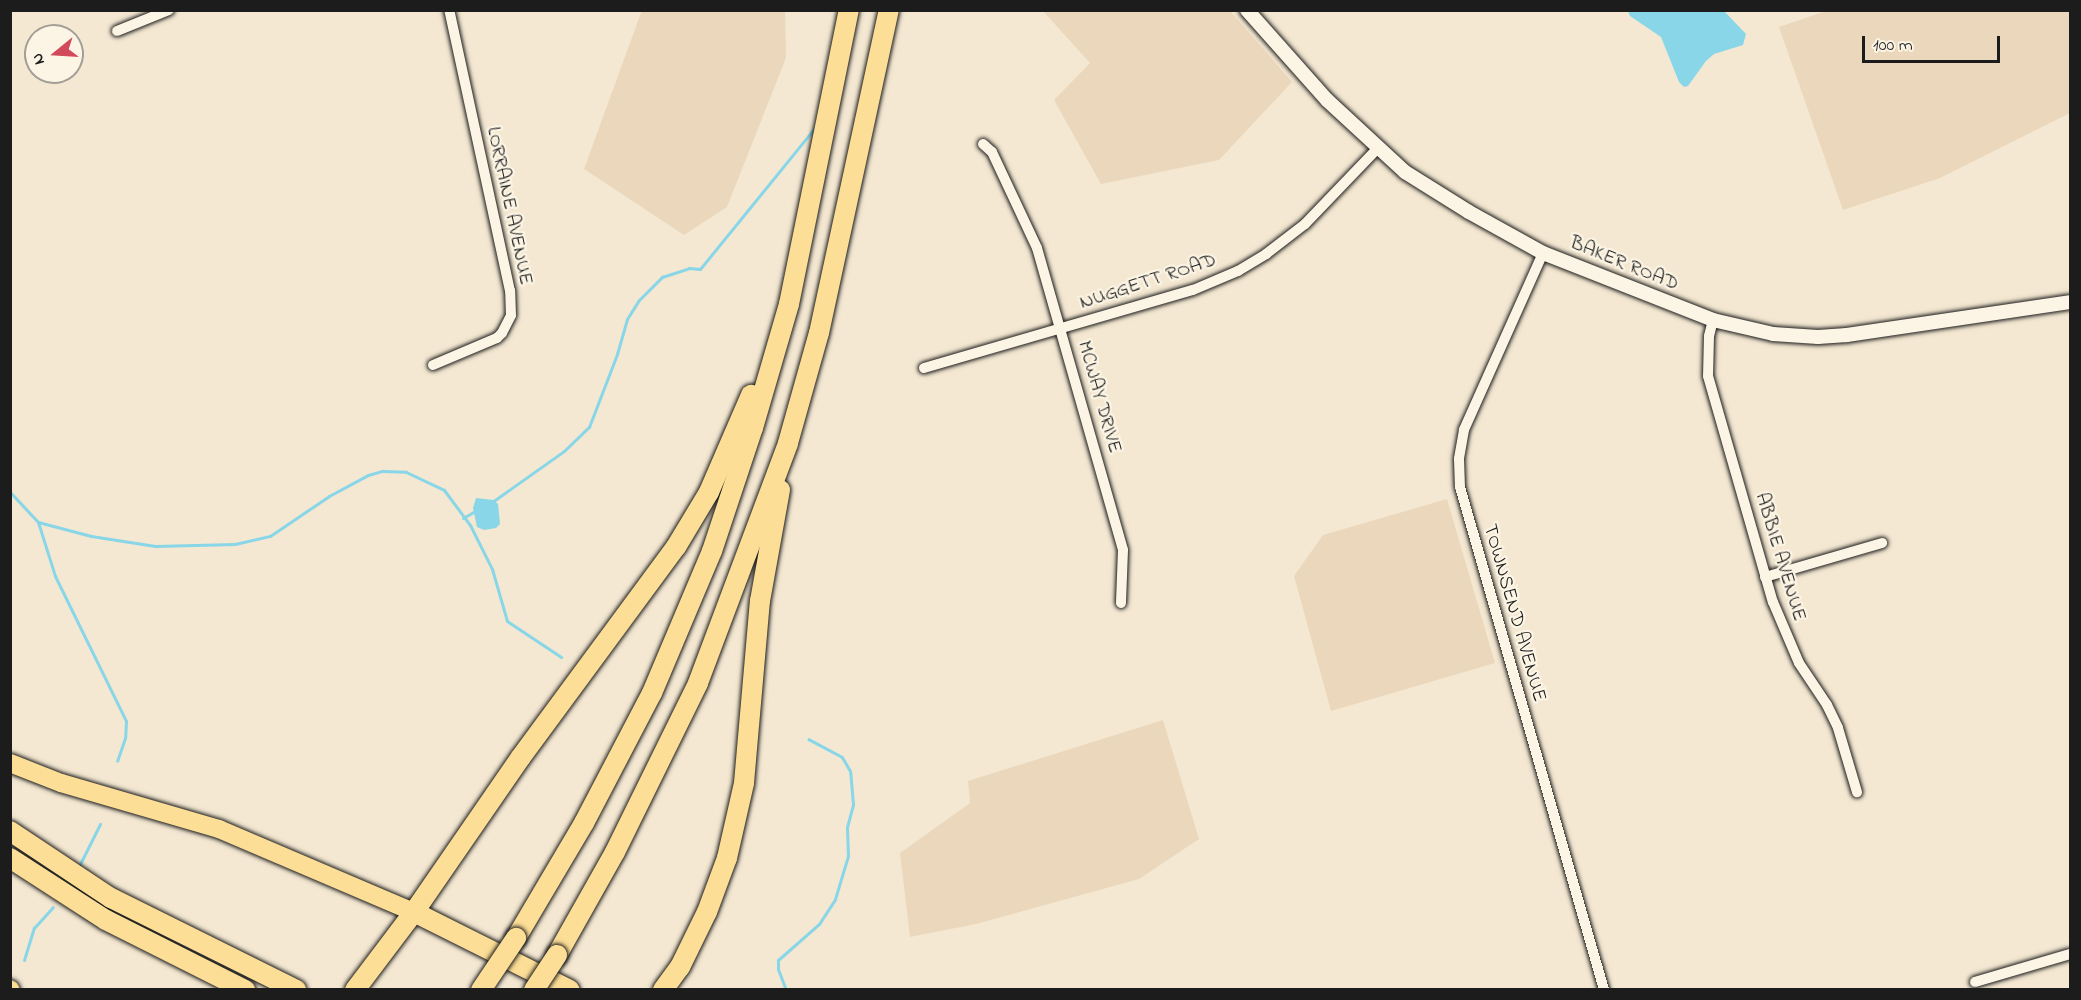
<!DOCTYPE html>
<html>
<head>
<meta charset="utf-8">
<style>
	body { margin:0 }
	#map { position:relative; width:2081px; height:1000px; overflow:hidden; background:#f4e8d2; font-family:"Indie Flower",sans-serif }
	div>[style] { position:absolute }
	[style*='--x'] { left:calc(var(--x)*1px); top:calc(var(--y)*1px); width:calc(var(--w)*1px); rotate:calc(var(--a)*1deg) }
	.built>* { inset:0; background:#ebd8bc }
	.water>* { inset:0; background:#88d6e7 }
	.stream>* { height:3px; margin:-1.5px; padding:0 1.5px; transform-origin:1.5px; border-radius:1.5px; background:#88d6e7 }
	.roads { filter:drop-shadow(0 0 2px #1c1c1c) drop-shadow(0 0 2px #1c1c1c) }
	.minor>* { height:10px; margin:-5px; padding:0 5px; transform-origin:5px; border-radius:5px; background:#fcf5e5 }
	.tertiary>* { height:14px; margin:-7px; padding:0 7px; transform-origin:7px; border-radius:7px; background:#fcf5e5 }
	.trunk>* { height:18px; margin:-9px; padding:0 9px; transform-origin:9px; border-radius:9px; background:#fdde96 }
	.motorway>* { height:20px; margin:-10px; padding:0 10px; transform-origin:10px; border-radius:10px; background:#fdde96 }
	.bridges { filter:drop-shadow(0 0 2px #1c1c1c) drop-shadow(0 0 2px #1c1c1c) }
	.motorway-bridge>* { height:20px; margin:-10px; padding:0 10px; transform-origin:10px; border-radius:10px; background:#fdde96 }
	span { translate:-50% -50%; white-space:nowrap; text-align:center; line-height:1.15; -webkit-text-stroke:4.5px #fcf5e5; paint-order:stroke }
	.street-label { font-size:20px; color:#1c1c1c }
	.frame { position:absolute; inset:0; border:12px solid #1c1c1c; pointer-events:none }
	.north { position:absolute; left:24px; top:24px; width:60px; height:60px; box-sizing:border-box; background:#fcf5e5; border:2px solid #a29e95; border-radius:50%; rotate:252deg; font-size:16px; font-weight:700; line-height:24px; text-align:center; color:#1c1c1c }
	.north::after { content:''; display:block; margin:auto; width:21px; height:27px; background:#d1495b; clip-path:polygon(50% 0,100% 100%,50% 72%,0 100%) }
	.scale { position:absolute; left:1862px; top:36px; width:138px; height:27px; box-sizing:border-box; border:3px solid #1c1c1c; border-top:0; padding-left:8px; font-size:18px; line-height:21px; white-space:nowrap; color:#1c1c1c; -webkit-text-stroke:4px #fcf5e5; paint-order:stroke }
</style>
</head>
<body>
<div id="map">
	<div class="built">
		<i style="clip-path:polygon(642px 10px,785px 11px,786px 58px,727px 207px,684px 235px,584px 169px)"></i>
		<i style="clip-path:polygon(1043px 11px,1230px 11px,1292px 82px,1219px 160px,1101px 184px,1054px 100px,1090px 63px)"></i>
		<i style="clip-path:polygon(1826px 11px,2070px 11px,2070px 113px,1940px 178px,1843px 210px,1779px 27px)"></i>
		<i style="clip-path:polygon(1447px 499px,1495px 663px,1331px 711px,1294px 576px,1323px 535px)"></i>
		<i style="clip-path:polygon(1163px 720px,1199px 839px,1139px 879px,976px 924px,910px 937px,900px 853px,970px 803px,968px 781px)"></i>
	</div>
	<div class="water">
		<i style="clip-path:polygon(1628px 11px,1724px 11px,1746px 34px,1743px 45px,1714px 54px,1706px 61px,1688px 86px,1684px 87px,1679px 82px,1661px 37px,1630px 16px)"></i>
		<i style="clip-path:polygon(476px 498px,493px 500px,498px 504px,500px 524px,496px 528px,484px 530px,477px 527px,473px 508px)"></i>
	</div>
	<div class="stream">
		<i style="--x:10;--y:492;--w:41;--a:47"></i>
		<i style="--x:38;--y:522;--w:55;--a:14.8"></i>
		<i style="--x:91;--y:536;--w:65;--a:8.9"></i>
		<i style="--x:155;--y:546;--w:80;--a:-1.4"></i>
		<i style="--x:235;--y:544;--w:36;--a:-13"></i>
		<i style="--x:270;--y:536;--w:71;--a:-34.1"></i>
		<i style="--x:329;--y:496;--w:44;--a:-28.3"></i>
		<i style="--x:368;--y:475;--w:15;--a:-16"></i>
		<i style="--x:382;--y:471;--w:24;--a:2"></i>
		<i style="--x:406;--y:472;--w:42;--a:25.3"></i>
		<i style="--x:444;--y:490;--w:44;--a:53.4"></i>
		<i style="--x:470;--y:525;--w:49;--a:63.4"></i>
		<i style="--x:492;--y:569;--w:54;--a:73.9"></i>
		<i style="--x:507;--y:621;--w:65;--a:33.7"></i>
		<i style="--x:492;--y:502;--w:88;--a:-35.3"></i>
		<i style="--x:564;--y:451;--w:35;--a:-44"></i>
		<i style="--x:589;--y:427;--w:78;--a:-69"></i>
		<i style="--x:617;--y:354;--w:36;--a:-74"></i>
		<i style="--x:627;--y:319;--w:22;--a:-58"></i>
		<i style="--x:639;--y:300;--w:33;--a:-45"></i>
		<i style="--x:662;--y:277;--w:28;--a:-18"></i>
		<i style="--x:689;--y:268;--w:11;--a:5"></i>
		<i style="--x:700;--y:269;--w:186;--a:-50.9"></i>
		<i style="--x:463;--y:518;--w:14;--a:-30"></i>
		<i style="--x:38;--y:522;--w:57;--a:72.5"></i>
		<i style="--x:55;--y:576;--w:161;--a:63.9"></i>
		<i style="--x:126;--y:721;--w:17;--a:93"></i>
		<i style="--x:125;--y:738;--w:24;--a:109"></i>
		<i style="--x:80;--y:864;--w:45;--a:-63.4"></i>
		<i style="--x:24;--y:960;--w:34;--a:-73"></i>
		<i style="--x:34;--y:928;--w:28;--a:-48"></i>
		<i style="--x:786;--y:990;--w:22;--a:-111"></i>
		<i style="--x:778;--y:969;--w:9;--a:-90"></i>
		<i style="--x:778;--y:960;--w:55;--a:-41.3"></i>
		<i style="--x:819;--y:924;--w:30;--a:-57"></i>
		<i style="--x:835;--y:899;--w:45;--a:-73.2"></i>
		<i style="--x:848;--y:856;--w:29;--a:-92"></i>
		<i style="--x:847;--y:827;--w:24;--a:-75"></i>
		<i style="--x:853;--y:804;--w:33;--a:-95"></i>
		<i style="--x:850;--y:771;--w:16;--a:-120"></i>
		<i style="--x:842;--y:757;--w:38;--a:-152"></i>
	</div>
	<div class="roads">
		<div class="minor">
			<i style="--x:117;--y:31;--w:56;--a:-22"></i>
			<i style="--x:983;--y:144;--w:12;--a:42"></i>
			<i style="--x:992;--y:152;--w:106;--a:64.9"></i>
			<i style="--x:1037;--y:248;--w:314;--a:74.1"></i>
			<i style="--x:1123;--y:550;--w:53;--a:92.2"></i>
			<i style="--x:1543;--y:253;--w:194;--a:114.1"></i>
			<i style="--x:1464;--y:430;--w:29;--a:100"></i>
			<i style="--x:1459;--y:459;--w:28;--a:88"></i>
			<i style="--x:1460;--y:487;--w:523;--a:74.02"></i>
			<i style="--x:1713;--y:320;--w:16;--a:104"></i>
			<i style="--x:1709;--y:336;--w:40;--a:91.4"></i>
			<i style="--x:1708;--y:376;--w:235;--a:74"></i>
			<i style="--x:1773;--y:602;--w:66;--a:66.9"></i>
			<i style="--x:1799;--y:663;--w:50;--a:56.3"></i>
			<i style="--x:1827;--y:705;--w:25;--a:64"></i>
			<i style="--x:1838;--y:728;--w:67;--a:73.5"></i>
			<i style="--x:433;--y:365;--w:69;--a:-22.9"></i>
			<i style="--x:497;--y:338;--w:7;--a:-45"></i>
			<i style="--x:502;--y:333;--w:20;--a:-63"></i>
			<i style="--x:511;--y:315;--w:24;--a:-92"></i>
			<i style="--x:510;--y:291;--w:288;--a:-102.2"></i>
			<i style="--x:924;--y:368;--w:280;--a:-16.2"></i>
			<i style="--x:1193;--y:290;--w:49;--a:-22.9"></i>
			<i style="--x:1238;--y:271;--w:33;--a:-31"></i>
			<i style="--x:1266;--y:254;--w:49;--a:-37.6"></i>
			<i style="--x:1305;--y:224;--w:104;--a:-46.2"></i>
			<i style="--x:1765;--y:577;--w:122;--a:-16.2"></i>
			<i style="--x:1975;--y:982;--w:99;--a:-16.4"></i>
		</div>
		<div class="tertiary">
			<i style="--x:1247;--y:10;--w:120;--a:48.4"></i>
			<i style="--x:1327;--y:100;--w:106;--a:42.7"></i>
			<i style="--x:1405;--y:172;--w:75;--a:32"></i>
			<i style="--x:1469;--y:212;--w:85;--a:29"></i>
			<i style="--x:1543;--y:253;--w:183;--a:21.5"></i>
			<i style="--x:1713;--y:320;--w:62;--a:13.1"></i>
			<i style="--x:1773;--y:334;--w:45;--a:3.8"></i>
			<i style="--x:1818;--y:337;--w:29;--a:-4"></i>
			<i style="--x:1847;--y:335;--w:225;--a:-8.4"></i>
		</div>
		<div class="trunk">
			<i style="--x:10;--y:763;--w:55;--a:21.4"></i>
			<i style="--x:61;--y:783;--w:165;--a:16.2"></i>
			<i style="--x:219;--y:829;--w:212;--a:23.1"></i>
			<i style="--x:10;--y:989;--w:1;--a:45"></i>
		</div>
		<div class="motorway">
			<i style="--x:10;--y:831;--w:121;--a:33.6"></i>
			<i style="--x:111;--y:898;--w:207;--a:26.4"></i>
			<i style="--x:10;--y:858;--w:114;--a:32.9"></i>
			<i style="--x:106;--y:920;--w:156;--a:26.7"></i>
			<i style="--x:414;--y:912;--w:174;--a:26.6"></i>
			<i style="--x:516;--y:938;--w:134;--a:-59.4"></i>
			<i style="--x:584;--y:823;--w:147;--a:-62.4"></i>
			<i style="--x:652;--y:693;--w:154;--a:-67.1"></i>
			<i style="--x:712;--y:551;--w:130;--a:-71.6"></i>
			<i style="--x:753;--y:428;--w:129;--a:-73.8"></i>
			<i style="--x:789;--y:304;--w:300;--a:-78.5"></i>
			<i style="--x:557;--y:955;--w:118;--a:-60.6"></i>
			<i style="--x:615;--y:852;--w:188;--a:-63.8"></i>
			<i style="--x:698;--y:683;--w:256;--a:-69.4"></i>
			<i style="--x:788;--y:443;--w:114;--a:-74.3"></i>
			<i style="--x:819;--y:333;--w:330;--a:-77.8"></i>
			<i style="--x:355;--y:990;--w:98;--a:-52.9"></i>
			<i style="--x:414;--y:912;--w:188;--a:-55.4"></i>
			<i style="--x:521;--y:757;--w:261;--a:-53.6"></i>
			<i style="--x:676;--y:547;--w:64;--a:-59"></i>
			<i style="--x:709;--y:492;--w:106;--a:-66.6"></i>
			<i style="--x:663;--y:990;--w:29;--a:-54"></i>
			<i style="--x:680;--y:967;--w:61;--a:-63.9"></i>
			<i style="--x:707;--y:912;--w:58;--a:-69.7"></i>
			<i style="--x:727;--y:858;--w:77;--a:-77.2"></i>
			<i style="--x:744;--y:783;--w:183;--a:-85"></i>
			<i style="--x:760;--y:601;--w:113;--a:-79.8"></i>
		</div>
	</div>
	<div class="bridges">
		<div class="motorway-bridge">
			<i style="--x:481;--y:990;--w:63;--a:-56.1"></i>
			<i style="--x:534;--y:990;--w:42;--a:-56.7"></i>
		</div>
	</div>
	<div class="street-label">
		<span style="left:509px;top:206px;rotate:78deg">LORRAINE AVENUE</span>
		<span style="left:1624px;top:264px;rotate:22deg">BAKER ROAD</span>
		<span style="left:1148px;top:282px;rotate:-18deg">NUGGETT ROAD</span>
		<span style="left:1099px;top:397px;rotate:74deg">MCWAY DRIVE</span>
		<span style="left:1780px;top:557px;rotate:73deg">ABBIE AVENUE</span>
		<span style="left:1514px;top:613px;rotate:74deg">TOWNSEND AVENUE</span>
	</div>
	<div class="frame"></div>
	<div class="north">N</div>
	<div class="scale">100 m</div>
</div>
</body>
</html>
